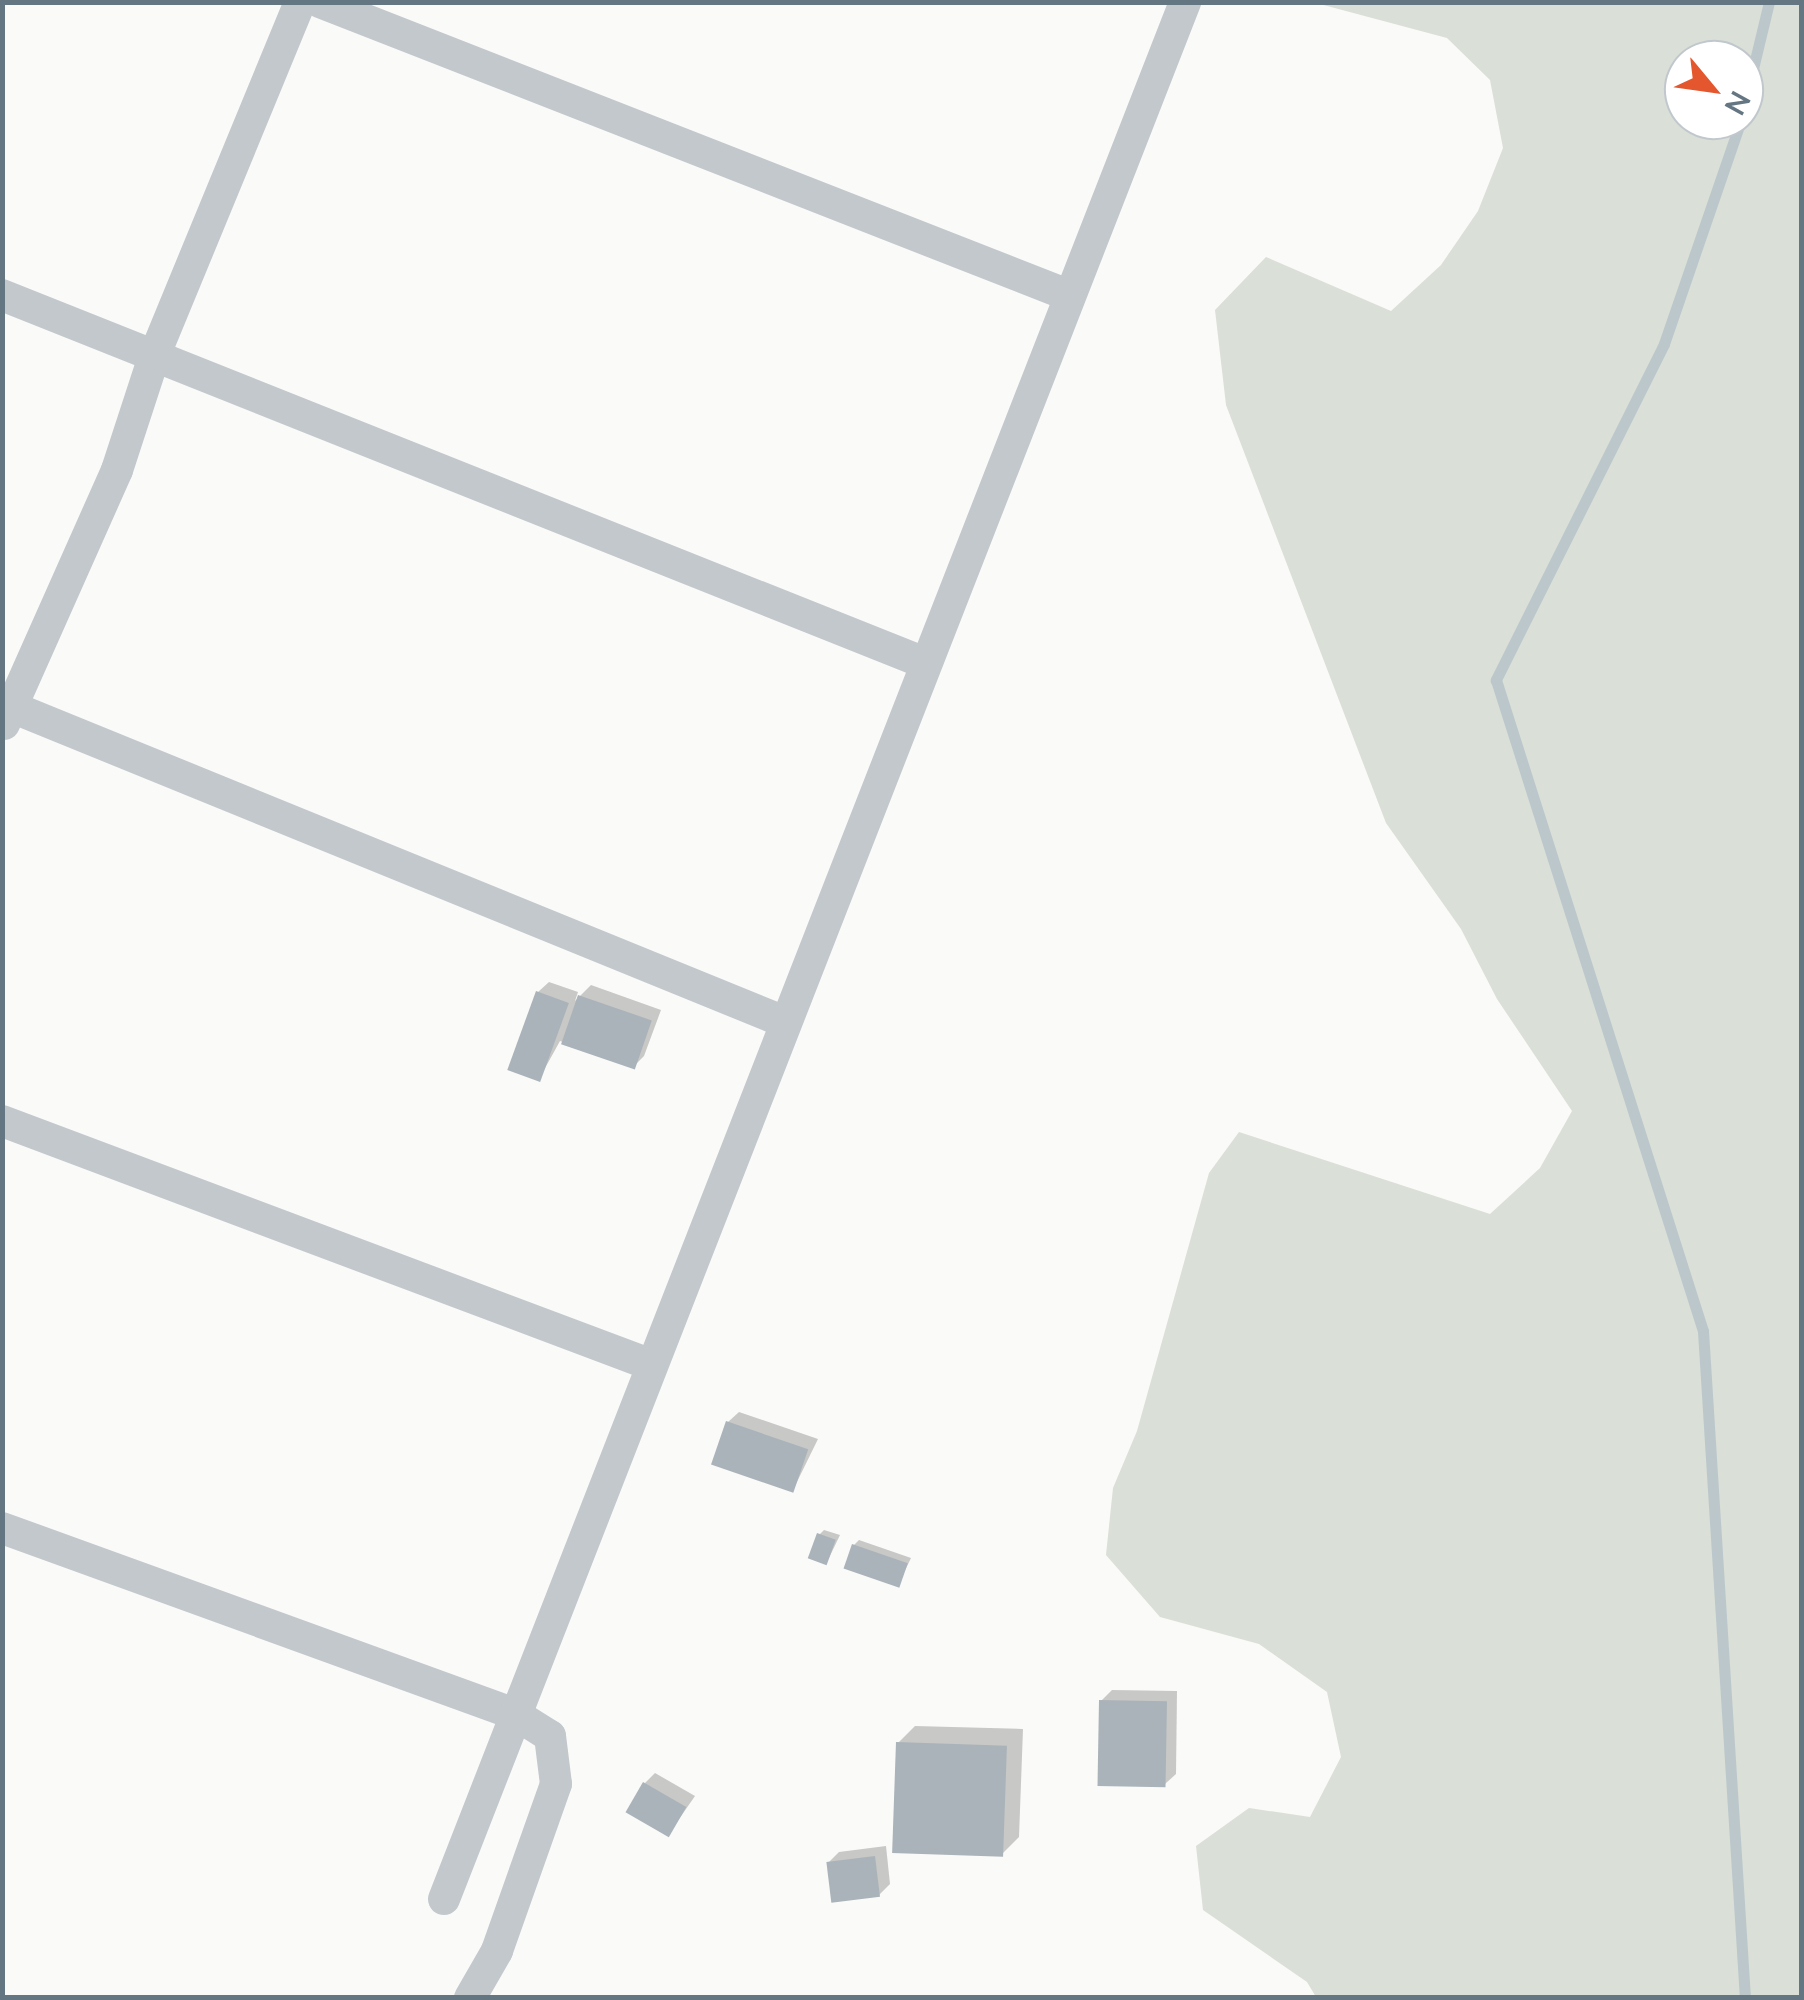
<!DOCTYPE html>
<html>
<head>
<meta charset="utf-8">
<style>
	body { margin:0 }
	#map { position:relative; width:1804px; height:2000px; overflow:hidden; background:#fafaf8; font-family:Lato,sans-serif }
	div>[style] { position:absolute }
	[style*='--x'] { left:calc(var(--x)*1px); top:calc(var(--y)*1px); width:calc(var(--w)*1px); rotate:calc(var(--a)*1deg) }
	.green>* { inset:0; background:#dadfd7 }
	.shadow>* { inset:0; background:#0003 }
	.stream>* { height:11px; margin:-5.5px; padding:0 5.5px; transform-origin:5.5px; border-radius:5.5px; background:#bbc7cb }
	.building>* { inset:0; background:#aab3b9; transform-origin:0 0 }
	.minor>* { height:32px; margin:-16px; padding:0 16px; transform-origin:16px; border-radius:16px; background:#c3c8cc }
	span { translate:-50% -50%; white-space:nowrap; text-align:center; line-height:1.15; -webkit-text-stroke:10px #fff; paint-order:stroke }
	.frame { position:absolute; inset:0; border:5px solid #657683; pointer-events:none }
	.north { position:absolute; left:1664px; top:40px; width:100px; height:100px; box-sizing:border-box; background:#fff; border:2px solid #c1c8cd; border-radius:50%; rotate:119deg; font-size:28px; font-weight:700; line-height:40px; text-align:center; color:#657683 }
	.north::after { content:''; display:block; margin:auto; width:35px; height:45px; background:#e4572e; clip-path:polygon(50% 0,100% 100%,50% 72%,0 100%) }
</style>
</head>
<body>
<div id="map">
	<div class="green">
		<i style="clip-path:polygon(evenodd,1316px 3px,1801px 3px,1801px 1997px,1316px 1997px,1307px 1982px,1203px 1910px,1196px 1846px,1249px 1808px,1310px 1817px,1341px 1757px,1327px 1692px,1259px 1644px,1160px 1617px,1106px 1555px,1113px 1488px,1137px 1431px,1209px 1173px,1239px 1132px,1490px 1214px,1540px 1168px,1572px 1111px,1497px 999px,1461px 929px,1386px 823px,1226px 405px,1215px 310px,1266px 257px,1391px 311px,1441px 265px,1478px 211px,1503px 148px,1490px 80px,1447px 38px,1316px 3px,1684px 60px,1744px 60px,1744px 120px,1684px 120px,1684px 60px)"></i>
	</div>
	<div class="shadow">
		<i style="clip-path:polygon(549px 982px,578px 992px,575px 1001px,591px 985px,661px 1010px,644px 1056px,633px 1067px,560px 1041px,539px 1079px,538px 992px)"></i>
		<i style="clip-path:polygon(739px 1412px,818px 1439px,793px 1490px,728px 1422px)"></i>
		<i style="clip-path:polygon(824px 1530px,840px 1535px,827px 1562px,820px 1534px)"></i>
		<i style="clip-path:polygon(859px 1540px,911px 1558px,898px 1585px,854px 1545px)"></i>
		<i style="clip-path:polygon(1112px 1690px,1177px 1691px,1176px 1774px,1165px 1784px,1101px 1701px)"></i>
		<i style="clip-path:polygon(915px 1726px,1023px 1729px,1019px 1837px,1002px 1854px,898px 1743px)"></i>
		<i style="clip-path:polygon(655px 1773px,695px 1796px,668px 1835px,645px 1783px)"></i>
		<i style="clip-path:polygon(886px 1846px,890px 1884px,879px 1895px,828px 1863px,839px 1852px)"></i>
	</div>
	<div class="stream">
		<i style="--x:1744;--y:106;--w:107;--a:-76.5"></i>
		<i style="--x:1741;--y:120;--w:237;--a:109"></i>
		<i style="--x:1664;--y:344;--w:376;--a:116.6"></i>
		<i style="--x:1496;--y:680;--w:683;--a:72.36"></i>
		<i style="--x:1703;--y:1331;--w:668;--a:86.4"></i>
	</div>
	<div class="building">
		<i style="left:536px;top:991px;width:35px;height:84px;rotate:20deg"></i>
		<i style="left:578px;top:995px;width:78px;height:52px;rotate:19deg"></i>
		<i style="left:726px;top:1421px;width:87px;height:46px;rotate:19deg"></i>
		<i style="left:817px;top:1533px;width:20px;height:27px;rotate:20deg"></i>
		<i style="left:852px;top:1544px;width:59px;height:26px;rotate:19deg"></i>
		<i style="left:1099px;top:1700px;width:68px;height:86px;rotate:1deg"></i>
		<i style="left:896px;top:1742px;width:111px;height:111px;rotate:2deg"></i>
		<i style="left:643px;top:1782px;width:50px;height:35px;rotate:30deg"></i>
		<i style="left:875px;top:1856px;width:41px;height:49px;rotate:83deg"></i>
	</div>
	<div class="minor">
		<i style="--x:320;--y:2;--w:803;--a:21.39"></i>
		<i style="--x:2;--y:295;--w:994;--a:21.74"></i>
		<i style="--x:2;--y:703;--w:845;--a:22.17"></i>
		<i style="--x:4;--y:724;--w:278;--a:-66"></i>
		<i style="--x:117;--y:470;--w:122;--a:-71.9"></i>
		<i style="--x:155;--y:354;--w:381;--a:-67.6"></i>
		<i style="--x:2;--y:1121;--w:694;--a:20.58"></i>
		<i style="--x:2;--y:1528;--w:546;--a:19.93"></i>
		<i style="--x:515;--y:1714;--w:41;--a:32.2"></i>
		<i style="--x:550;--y:1736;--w:48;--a:82.9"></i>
		<i style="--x:556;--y:1784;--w:177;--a:109.5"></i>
		<i style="--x:497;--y:1951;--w:54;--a:119.9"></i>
		<i style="--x:444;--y:1899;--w:2037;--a:-68.66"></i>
	</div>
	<div class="frame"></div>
	<div class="north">N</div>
</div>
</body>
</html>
